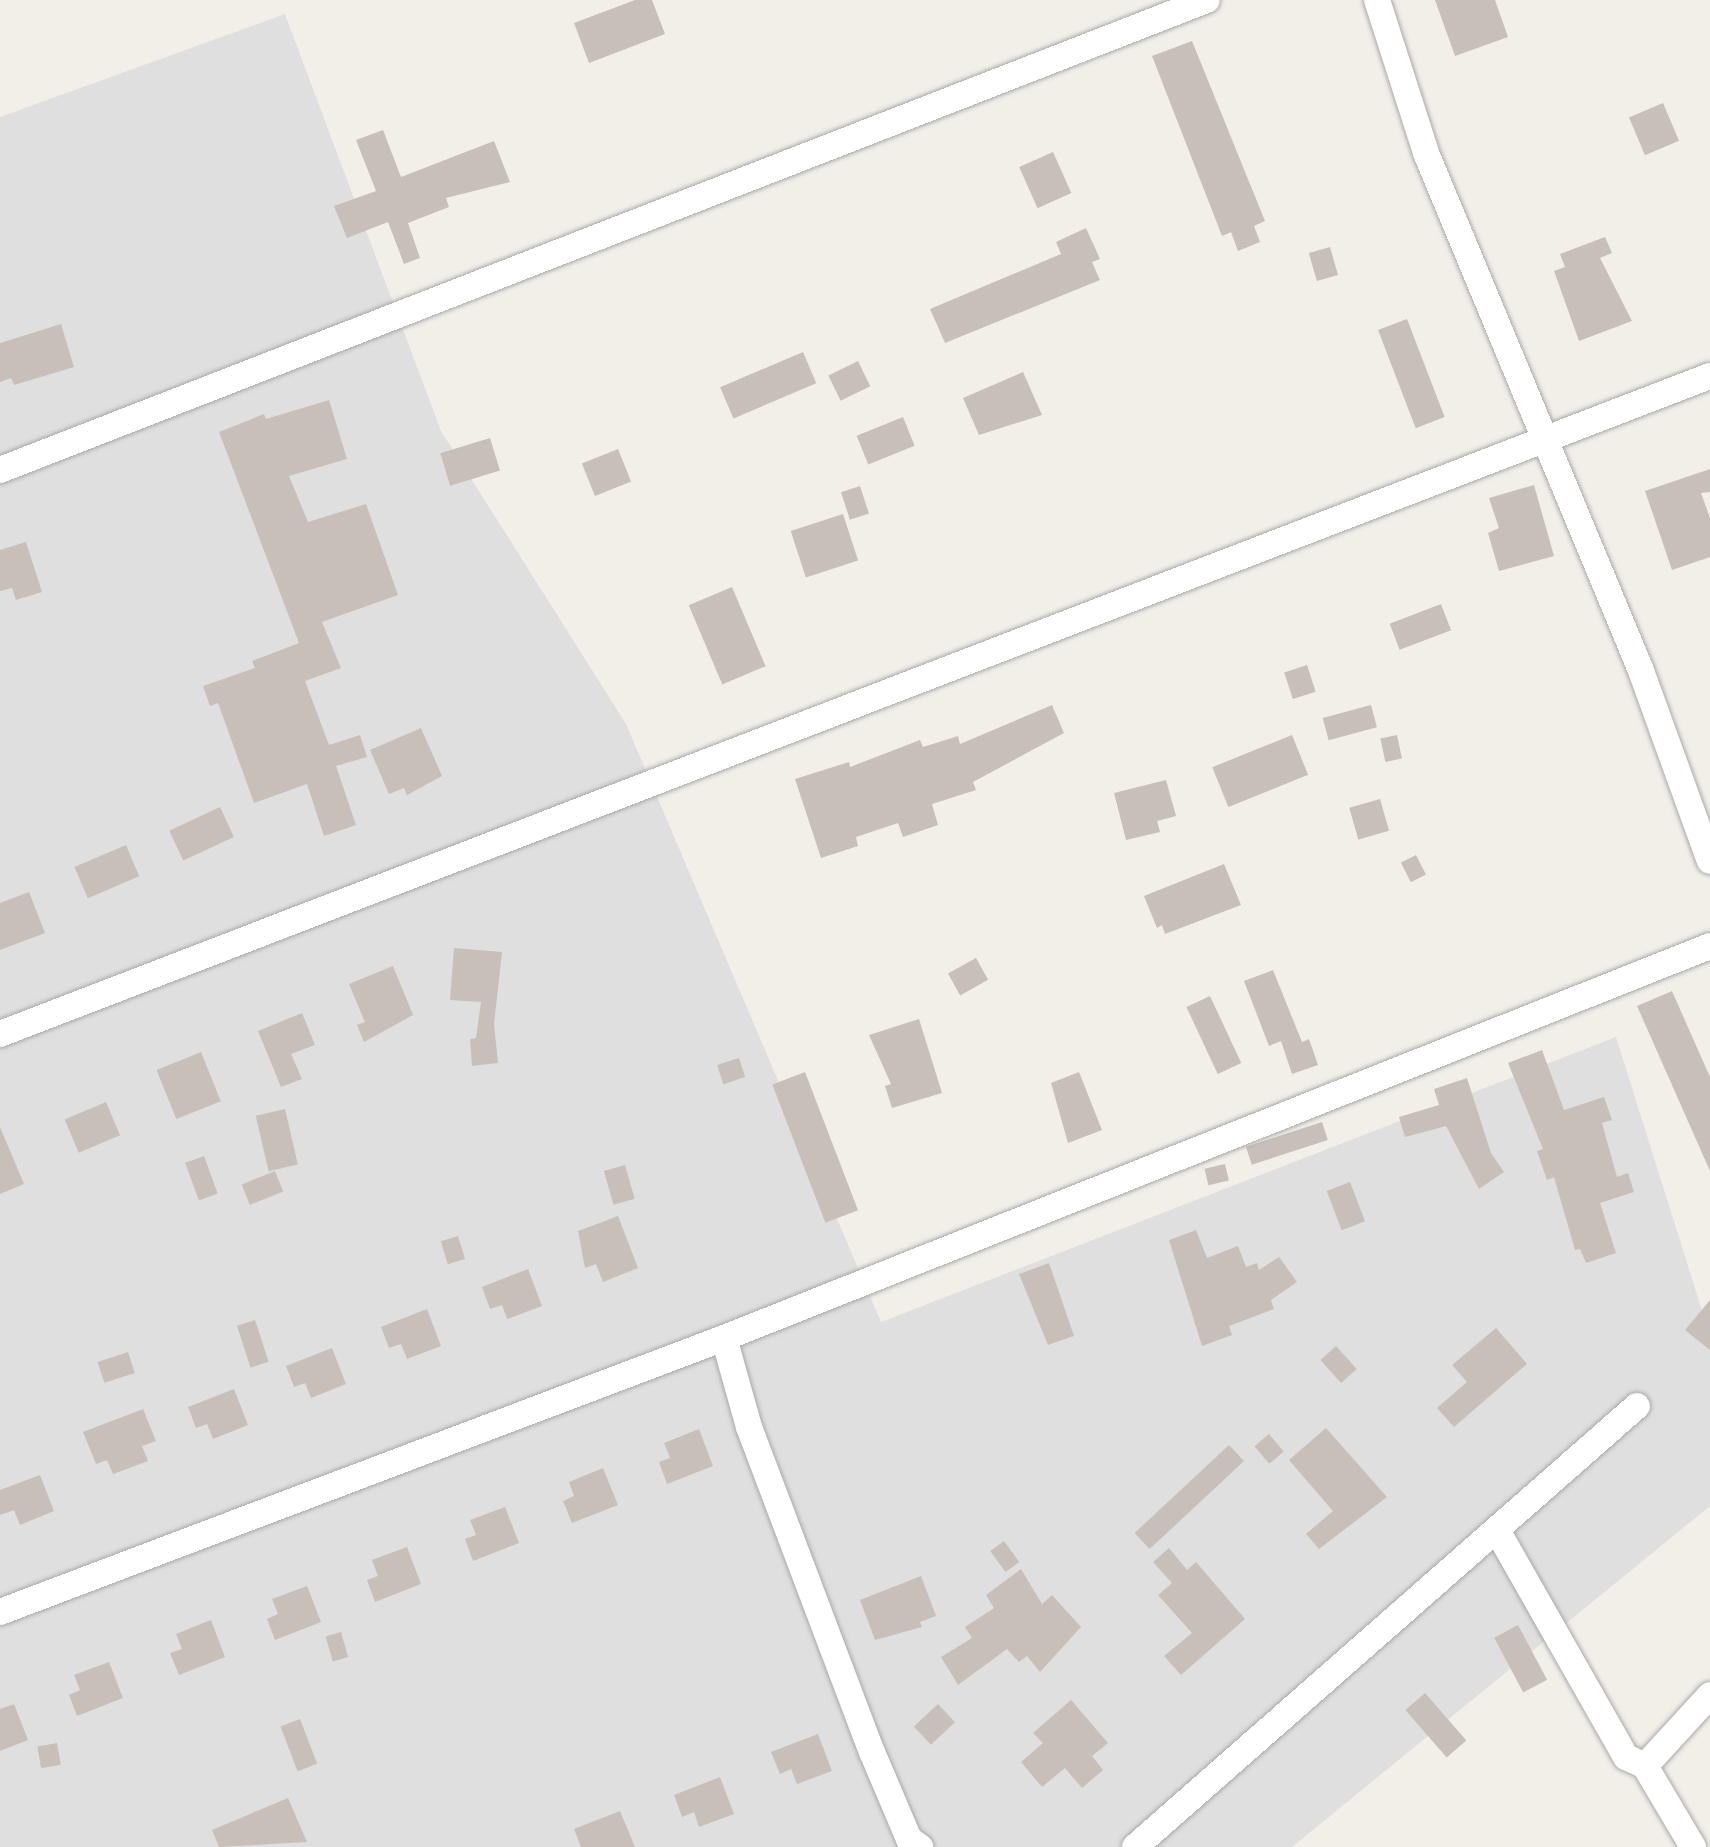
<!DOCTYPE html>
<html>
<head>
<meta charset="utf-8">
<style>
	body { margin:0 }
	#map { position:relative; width:1710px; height:1847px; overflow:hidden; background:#f2efe9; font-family:Raleway,sans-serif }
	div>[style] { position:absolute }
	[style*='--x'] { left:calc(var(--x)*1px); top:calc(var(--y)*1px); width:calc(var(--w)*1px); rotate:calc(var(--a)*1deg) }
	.residential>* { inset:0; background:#e0dfdf }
	.building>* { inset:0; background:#c7bfb8; transform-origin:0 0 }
	.roads { filter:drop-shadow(0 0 2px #a9a9a9) drop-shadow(0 0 2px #a9a9a9) }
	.minor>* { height:26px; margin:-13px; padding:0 13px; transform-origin:13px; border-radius:13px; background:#fff }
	span { translate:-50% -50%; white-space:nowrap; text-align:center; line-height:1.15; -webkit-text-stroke:6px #fff; paint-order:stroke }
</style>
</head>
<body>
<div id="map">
	<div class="residential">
		<i style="clip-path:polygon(285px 14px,441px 431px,626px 724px,881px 1322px,1616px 1037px,1710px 1336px,1710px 1506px,1292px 1847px,0 1847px,0 117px)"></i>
	</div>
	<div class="building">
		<i style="clip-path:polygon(635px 0,652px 0,665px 34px,589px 63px,574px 23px)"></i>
		<i style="clip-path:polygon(1435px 0,1495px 0,1508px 37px,1455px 56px)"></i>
		<i style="clip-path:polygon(1192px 41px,1265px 221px,1254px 226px,1260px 242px,1238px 251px,1231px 232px,1222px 236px,1152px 56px)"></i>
		<i style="left:1663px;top:103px;width:41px;height:37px;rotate:67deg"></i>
		<i style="clip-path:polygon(383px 130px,401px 177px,494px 141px,510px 182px,446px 198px,449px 207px,408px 223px,420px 258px,404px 264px,388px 222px,347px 238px,334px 206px,376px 191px,356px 140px)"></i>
		<i style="left:1053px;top:152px;width:45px;height:37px;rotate:66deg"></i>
		<i style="clip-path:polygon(1086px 228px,1100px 259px,1092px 262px,1100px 280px,945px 343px,930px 309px,1061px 254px,1056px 242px)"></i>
		<i style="clip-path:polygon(1605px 237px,1612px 253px,1600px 258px,1632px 321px,1579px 341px,1554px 271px,1565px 267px,1560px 254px)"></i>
		<i style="left:1330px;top:247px;width:29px;height:22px;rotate:74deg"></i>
		<i style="left:1407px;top:319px;width:105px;height:31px;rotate:69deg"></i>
		<i style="clip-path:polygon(61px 324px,74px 367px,14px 385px,11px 378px,0 382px,0 343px)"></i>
		<i style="left:803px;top:352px;width:34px;height:90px;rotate:67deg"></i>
		<i style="left:858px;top:361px;width:28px;height:33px;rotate:64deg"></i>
		<i style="clip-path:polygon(1023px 372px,1042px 415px,979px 435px,963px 398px)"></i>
		<i style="clip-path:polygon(329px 400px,347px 459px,289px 476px,308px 522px,366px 504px,398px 595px,322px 622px,341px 668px,305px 681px,329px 745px,360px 735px,367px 757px,336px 766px,356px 825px,324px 836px,307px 784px,254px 803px,218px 703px,210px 706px,203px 686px,255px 668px,252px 661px,299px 643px,219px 432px,264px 414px,266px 419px)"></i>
		<i style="left:903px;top:417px;width:31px;height:50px;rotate:68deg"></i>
		<i style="left:490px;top:438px;width:34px;height:52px;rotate:73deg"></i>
		<i style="left:618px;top:449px;width:35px;height:39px;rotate:68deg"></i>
		<i style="clip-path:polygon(1710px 469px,1710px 492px,1701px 493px,1710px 518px,1710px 557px,1672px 570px,1645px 491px)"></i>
		<i style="clip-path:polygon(1534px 485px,1554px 556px,1499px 571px,1488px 533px,1499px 528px,1489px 498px)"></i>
		<i style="left:860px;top:486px;width:29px;height:20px;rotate:72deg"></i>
		<i style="left:843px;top:514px;width:49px;height:55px;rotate:72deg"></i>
		<i style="clip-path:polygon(26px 542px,42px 592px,16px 600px,12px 588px,0 591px,0 550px)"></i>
		<i style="left:732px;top:587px;width:86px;height:47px;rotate:67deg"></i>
		<i style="left:1441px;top:604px;width:28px;height:55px;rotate:69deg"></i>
		<i style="left:1307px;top:665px;width:28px;height:24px;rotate:72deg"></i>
		<i style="clip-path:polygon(1052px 705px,1064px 733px,973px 782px,976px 790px,932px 804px,938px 825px,903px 837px,898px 823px,856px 837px,858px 846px,821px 858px,795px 779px,849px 762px,850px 767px,920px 740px,923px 747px,958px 736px,960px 744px)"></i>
		<i style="left:1371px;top:705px;width:23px;height:50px;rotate:75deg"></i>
		<i style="clip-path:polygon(421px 728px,442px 776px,407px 795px,404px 788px,389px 794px,370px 750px)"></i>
		<i style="left:1292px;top:735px;width:43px;height:86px;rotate:68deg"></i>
		<i style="left:1397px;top:735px;width:24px;height:17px;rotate:78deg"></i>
		<i style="clip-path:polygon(1166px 780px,1176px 816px,1157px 821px,1160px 832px,1126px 840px,1114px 793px)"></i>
		<i style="left:1380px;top:799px;width:33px;height:32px;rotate:74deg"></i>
		<i style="left:220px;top:807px;width:33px;height:56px;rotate:65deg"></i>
		<i style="left:126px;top:845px;width:34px;height:56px;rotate:67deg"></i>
		<i style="left:1416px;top:855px;width:22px;height:17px;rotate:63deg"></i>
		<i style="clip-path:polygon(1224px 864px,1241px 905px,1165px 934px,1162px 925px,1157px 928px,1144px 896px)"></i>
		<i style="clip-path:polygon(29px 892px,45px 933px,0 950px,0 903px)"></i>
		<i style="clip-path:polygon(454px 948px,502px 952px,494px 1024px,498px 1063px,472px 1066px,470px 1039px,476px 1038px,481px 1002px,450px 1000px)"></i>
		<i style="left:976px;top:958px;width:25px;height:32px;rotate:61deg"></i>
		<i style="clip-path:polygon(393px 966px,413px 1015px,364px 1042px,357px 1025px,365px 1022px,349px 984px)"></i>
		<i style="clip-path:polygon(1273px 970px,1302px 1042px,1309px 1039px,1318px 1065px,1292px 1074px,1281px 1041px,1269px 1046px,1244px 981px)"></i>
		<i style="clip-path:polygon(1672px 991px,1710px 1077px,1710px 1171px,1637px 1006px)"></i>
		<i style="left:1210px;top:996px;width:74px;height:26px;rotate:65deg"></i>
		<i style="clip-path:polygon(302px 1013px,315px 1045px,291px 1054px,302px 1079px,281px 1087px,258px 1031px)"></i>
		<i style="clip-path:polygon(919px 1019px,942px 1093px,892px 1108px,885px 1086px,891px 1084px,869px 1035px)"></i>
		<i style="clip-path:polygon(1542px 1050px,1564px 1110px,1604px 1097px,1612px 1120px,1602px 1123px,1617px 1177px,1628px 1173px,1634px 1192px,1600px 1203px,1616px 1253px,1586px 1263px,1580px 1249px,1575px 1250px,1554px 1177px,1547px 1180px,1537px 1151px,1543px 1149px,1508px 1063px)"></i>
		<i style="left:201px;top:1052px;width:53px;height:48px;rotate:68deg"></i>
		<i style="left:739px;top:1058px;width:20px;height:23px;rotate:72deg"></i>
		<i style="left:805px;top:1072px;width:148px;height:35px;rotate:69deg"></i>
		<i style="clip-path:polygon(1079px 1072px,1102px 1130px,1068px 1143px,1051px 1083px)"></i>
		<i style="clip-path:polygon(1467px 1078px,1491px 1153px,1504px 1172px,1479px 1189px,1446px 1126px,1405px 1137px,1399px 1117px,1439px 1105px,1434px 1089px)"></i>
		<i style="left:106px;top:1102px;width:36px;height:45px;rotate:67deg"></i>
		<i style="left:285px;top:1109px;width:57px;height:30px;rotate:77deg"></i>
		<i style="left:1322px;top:1122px;width:19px;height:80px;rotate:72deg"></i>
		<i style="clip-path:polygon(0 1127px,24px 1184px,0 1194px)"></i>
		<i style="left:204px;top:1156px;width:40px;height:20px;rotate:70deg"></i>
		<i style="left:1225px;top:1164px;width:17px;height:21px;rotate:77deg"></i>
		<i style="left:625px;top:1165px;width:35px;height:22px;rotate:74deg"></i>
		<i style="left:275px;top:1171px;width:22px;height:36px;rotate:68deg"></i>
		<i style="left:1350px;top:1182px;width:42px;height:25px;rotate:69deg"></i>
		<i style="clip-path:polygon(618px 1216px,638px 1268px,603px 1282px,596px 1264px,585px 1268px,578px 1231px)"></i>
		<i style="clip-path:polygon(1196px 1230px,1207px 1258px,1238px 1246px,1246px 1267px,1257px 1263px,1259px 1270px,1279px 1257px,1297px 1282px,1271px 1300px,1274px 1309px,1229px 1326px,1232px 1335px,1202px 1346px,1169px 1240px)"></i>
		<i style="left:458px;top:1236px;width:24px;height:18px;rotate:73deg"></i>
		<i style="clip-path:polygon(1049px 1263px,1074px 1336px,1048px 1345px,1019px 1274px)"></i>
		<i style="clip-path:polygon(528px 1269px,542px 1306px,507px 1319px,502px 1305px,490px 1309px,482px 1287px)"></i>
		<i style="clip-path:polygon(1710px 1300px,1710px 1350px,1685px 1330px)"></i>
		<i style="clip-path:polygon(427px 1309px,441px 1346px,407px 1359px,401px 1344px,389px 1348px,381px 1327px)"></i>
		<i style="left:255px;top:1320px;width:44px;height:19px;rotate:72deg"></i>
		<i style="clip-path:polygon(1496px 1328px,1527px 1364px,1454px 1427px,1437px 1408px,1467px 1382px,1452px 1365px)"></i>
		<i style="left:1336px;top:1346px;width:31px;height:21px;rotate:48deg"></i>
		<i style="clip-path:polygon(332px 1348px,346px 1384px,311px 1398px,305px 1383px,294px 1387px,286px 1366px)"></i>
		<i style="left:128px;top:1352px;width:22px;height:32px;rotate:72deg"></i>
		<i style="clip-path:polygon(234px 1389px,248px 1425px,213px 1439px,207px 1424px,196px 1428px,188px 1407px)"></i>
		<i style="clip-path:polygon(143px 1409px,156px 1441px,142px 1446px,148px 1461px,113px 1474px,107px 1460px,96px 1464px,83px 1432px)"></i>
		<i style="clip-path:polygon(1326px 1428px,1387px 1497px,1319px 1549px,1306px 1534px,1333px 1511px,1289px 1460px)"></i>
		<i style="clip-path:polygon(699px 1429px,713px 1466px,667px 1484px,659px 1462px,670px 1458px,664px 1443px)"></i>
		<i style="left:1269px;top:1434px;width:23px;height:19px;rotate:50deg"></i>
		<i style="left:1229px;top:1445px;width:22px;height:129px;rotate:47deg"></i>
		<i style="clip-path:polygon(603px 1468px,618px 1505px,572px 1523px,563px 1501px,574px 1496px,569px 1482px)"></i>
		<i style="clip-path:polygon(40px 1475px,54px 1511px,20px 1525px,14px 1510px,0 1515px,0 1490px)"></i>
		<i style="clip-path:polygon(505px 1507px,519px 1543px,473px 1561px,465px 1539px,476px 1535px,470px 1520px)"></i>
		<i style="left:1004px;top:1541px;width:26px;height:17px;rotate:54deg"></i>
		<i style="clip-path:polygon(407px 1547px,421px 1584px,375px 1602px,367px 1580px,378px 1576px,372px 1560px)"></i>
		<i style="clip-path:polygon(1169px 1548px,1187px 1570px,1196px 1562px,1245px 1619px,1181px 1675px,1164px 1656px,1192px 1633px,1158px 1595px,1172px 1583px,1153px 1562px)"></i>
		<i style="clip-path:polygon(1021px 1569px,1042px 1604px,1052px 1595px,1081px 1627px,1040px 1672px,1027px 1656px,1019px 1662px,1007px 1649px,958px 1685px,941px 1657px,972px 1638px,965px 1627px,994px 1608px,986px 1595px)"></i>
		<i style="clip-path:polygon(921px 1576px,936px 1616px,920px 1622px,922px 1627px,875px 1640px,860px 1600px)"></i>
		<i style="clip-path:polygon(307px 1586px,321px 1622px,275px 1640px,267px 1619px,278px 1614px,272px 1599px)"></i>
		<i style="clip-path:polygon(211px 1620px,225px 1657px,179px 1675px,170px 1653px,182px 1649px,176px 1634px)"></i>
		<i style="left:1518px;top:1625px;width:62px;height:27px;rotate:62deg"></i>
		<i style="left:341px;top:1632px;width:26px;height:16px;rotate:74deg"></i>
		<i style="clip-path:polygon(109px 1662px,123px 1698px,77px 1716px,69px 1695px,80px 1690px,74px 1675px)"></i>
		<i style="left:1425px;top:1693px;width:63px;height:26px;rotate:49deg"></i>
		<i style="clip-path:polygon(1071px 1700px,1108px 1743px,1092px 1756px,1103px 1770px,1082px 1788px,1065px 1768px,1042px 1787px,1021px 1762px,1043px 1743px,1033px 1733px)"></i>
		<i style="clip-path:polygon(14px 1704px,28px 1740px,0 1751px,0 1709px)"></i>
		<i style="left:938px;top:1704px;width:25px;height:33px;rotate:47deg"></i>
		<i style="left:300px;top:1719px;width:48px;height:21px;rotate:69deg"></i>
		<i style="clip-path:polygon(818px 1734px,832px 1771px,797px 1784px,791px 1769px,780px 1774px,771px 1752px)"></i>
		<i style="left:57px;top:1743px;width:22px;height:20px;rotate:80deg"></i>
		<i style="clip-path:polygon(720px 1777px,734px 1814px,699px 1827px,694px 1812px,682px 1817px,674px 1795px)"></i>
		<i style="clip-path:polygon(288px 1798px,307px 1842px,219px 1847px,212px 1830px)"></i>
		<i style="clip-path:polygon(620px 1811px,635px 1847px,581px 1847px,574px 1829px)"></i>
	</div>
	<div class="roads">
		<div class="minor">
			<i style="--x:1377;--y:0;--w:161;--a:72.2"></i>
			<i style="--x:1426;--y:153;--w:558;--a:67.44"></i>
			<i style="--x:1640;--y:668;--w:205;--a:70.1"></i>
			<i style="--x:0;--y:470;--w:1295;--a:-21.28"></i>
			<i style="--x:0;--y:1034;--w:1832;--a:-21.05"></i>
			<i style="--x:724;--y:1338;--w:92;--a:74.3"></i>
			<i style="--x:749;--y:1427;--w:347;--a:69.3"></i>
			<i style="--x:872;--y:1752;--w:95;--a:67"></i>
			<i style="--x:909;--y:1839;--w:14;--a:36"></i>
			<i style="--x:1498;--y:1532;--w:259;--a:60.4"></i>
			<i style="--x:1626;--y:1757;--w:21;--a:25"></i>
			<i style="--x:1645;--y:1766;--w:94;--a:59.3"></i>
			<i style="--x:0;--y:1612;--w:774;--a:-20.73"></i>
			<i style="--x:724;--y:1338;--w:1061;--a:-21.68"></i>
			<i style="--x:1645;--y:1766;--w:96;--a:-47.5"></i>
			<i style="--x:1135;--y:1847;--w:668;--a:-41.3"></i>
		</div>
	</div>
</div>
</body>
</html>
